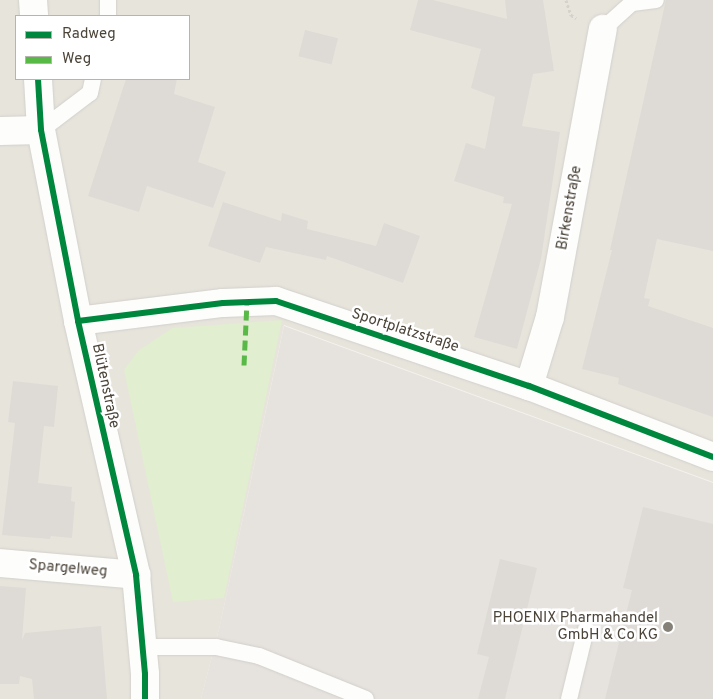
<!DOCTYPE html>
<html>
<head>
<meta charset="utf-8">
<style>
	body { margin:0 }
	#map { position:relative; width:713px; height:699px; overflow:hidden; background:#f4f2ee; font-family:Overpass,sans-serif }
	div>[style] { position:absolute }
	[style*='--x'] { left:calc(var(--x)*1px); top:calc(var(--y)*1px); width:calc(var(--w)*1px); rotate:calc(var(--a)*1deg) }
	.residential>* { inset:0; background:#e7e4dc }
	.industrial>* { inset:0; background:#e6e2de }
	.green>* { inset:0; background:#e1eecf }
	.building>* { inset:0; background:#dedbd6; transform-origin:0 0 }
	.path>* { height:3px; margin-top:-1.5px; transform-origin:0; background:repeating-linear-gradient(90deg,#d3d2cc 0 2.5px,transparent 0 5px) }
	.roads { filter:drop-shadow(0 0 1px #d2d0cb) drop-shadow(0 0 1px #d2d0cb) }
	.lane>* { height:16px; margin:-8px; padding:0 8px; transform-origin:8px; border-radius:8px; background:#fdfdfc }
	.street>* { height:28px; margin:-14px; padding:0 14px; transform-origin:14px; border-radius:14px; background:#fdfdfc }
	.quiet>* { height:5px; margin-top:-2.5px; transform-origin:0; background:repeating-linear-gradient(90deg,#58b947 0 10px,transparent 0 15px) }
	.cycleway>* { height:6px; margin:-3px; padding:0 3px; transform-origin:3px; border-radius:3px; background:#00873e }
	.dots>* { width:14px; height:14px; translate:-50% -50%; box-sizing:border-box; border:2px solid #fff; border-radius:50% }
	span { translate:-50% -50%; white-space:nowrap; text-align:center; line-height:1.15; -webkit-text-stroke:5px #fff; paint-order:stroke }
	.street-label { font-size:15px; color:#4b4439 }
	.poi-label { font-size:15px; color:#4b4439 }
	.right { translate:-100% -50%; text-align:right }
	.legend { position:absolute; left:15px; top:15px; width:175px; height:65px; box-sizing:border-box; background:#fff; border:1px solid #b7b4b0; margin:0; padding:6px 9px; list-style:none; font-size:15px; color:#4b4439 }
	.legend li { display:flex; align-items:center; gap:10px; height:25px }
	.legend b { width:25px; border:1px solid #b7b4b0 }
</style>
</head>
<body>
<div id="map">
	<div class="residential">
		<i style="clip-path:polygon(evenodd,0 0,713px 0,713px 482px,284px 325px,220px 625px,201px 699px,0 699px,0 0,16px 16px,189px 16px,189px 79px,16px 79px,16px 16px)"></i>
	</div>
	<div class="industrial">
		<i style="clip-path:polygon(284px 326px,713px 483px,713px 699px,201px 699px,220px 625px)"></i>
	</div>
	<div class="green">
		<i style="clip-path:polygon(282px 320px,224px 598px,173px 602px,124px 370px,138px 351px,172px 328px)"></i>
	</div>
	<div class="building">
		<i style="clip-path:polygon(418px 0,433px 0,507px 19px,505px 0,543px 0,554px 71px,533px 74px,522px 126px,560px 132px,541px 259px,517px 349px,474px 337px,512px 204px,503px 203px,504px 197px,454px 181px,466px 143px,485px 149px,495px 97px,471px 88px,481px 49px,410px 30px)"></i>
		<i style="clip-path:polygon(666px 0,713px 0,713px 251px,657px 239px,644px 298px,650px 299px,648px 306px,713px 328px,713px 417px,618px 384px,619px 378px,582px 369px,612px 250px,610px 250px)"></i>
		<i style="left:305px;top:30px;width:34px;height:27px;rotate:14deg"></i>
		<i style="clip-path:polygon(126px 79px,177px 79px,174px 94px,215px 107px,198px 162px,226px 172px,213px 208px,147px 186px,139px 212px,88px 196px)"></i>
		<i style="clip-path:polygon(223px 202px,281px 221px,282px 213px,308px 221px,307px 229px,376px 246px,384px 223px,420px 236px,403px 283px,327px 256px,326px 260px,266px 247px,260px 263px,208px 246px)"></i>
		<i style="clip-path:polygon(13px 381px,58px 386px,54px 427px,44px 426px,38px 483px,72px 487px,71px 501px,75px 502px,72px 538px,51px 536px,50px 539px,2px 535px,15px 423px,8px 422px)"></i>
		<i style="clip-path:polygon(643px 507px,713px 524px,713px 699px,605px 699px,632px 590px,623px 588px)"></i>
		<i style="clip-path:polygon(500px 559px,537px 568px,505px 699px,478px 699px,489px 657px,477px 654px)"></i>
		<i style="clip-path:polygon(0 586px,26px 588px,22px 640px,25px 633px,101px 626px,107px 699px,34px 699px,32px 679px,20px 676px,19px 684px,0 684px)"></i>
	</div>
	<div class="path">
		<i style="--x:566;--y:0;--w:16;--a:72"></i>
		<i style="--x:571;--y:15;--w:6;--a:31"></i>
	</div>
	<div class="roads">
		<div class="lane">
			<i style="--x:108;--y:16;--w:16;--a:-90"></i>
			<i style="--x:603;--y:29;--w:39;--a:-42"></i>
			<i style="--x:632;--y:3;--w:24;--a:-7"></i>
			<i style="--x:41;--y:130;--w:61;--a:-37.1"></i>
			<i style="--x:90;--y:93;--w:14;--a:-78"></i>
			<i style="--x:142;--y:647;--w:74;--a:0"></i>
			<i style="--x:216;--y:647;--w:44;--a:11.8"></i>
			<i style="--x:259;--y:656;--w:115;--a:21.9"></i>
			<i style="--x:569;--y:699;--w:72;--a:-76.3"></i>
		</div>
		<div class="street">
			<i style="--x:33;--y:0;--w:16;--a:86"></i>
			<i style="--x:38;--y:79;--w:51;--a:86.6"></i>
			<i style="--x:41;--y:130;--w:195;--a:79"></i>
			<i style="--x:78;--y:321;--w:261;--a:77.1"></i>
			<i style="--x:136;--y:575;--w:99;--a:84.8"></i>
			<i style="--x:145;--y:674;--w:25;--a:90"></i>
			<i style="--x:0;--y:131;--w:41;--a:-1.4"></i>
			<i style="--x:78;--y:321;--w:146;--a:-7.1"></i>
			<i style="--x:223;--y:303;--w:53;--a:-2.2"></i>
			<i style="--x:276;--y:301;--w:267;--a:18.6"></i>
			<i style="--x:529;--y:386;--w:197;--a:21.1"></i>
			<i style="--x:529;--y:386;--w:72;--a:-73.1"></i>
			<i style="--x:550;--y:317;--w:293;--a:-79.6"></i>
			<i style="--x:0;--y:563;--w:137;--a:5"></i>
		</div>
	</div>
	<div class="quiet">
		<i style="--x:244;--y:365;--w:63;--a:-87.3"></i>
	</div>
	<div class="cycleway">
		<i style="--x:38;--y:79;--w:51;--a:86.6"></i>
		<i style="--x:41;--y:130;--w:195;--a:79"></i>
		<i style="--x:78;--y:321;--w:261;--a:77.1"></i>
		<i style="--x:136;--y:575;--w:99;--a:84.8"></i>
		<i style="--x:145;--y:674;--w:25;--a:90"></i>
		<i style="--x:78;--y:321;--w:146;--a:-7.1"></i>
		<i style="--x:223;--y:303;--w:53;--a:-2.2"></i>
		<i style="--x:276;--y:301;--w:267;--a:18.6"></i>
		<i style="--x:529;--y:386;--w:197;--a:21.1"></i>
	</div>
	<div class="dots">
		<i style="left:668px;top:627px;background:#868178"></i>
	</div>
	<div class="street-label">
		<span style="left:570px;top:208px;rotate:-80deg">Birkenstraße</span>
		<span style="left:405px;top:331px;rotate:18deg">Sportplatzstraße</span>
		<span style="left:105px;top:386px;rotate:78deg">Blütenstraße</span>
		<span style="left:68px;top:569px;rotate:5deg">Spargelweg</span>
	</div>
	<div class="poi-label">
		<span class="right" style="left:658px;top:627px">PHOENIX Pharmahandel<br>GmbH &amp; Co KG</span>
	</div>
	<ul class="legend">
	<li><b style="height:6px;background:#00873e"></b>Radweg</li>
	<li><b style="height:6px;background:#58b947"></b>Weg</li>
	</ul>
</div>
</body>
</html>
